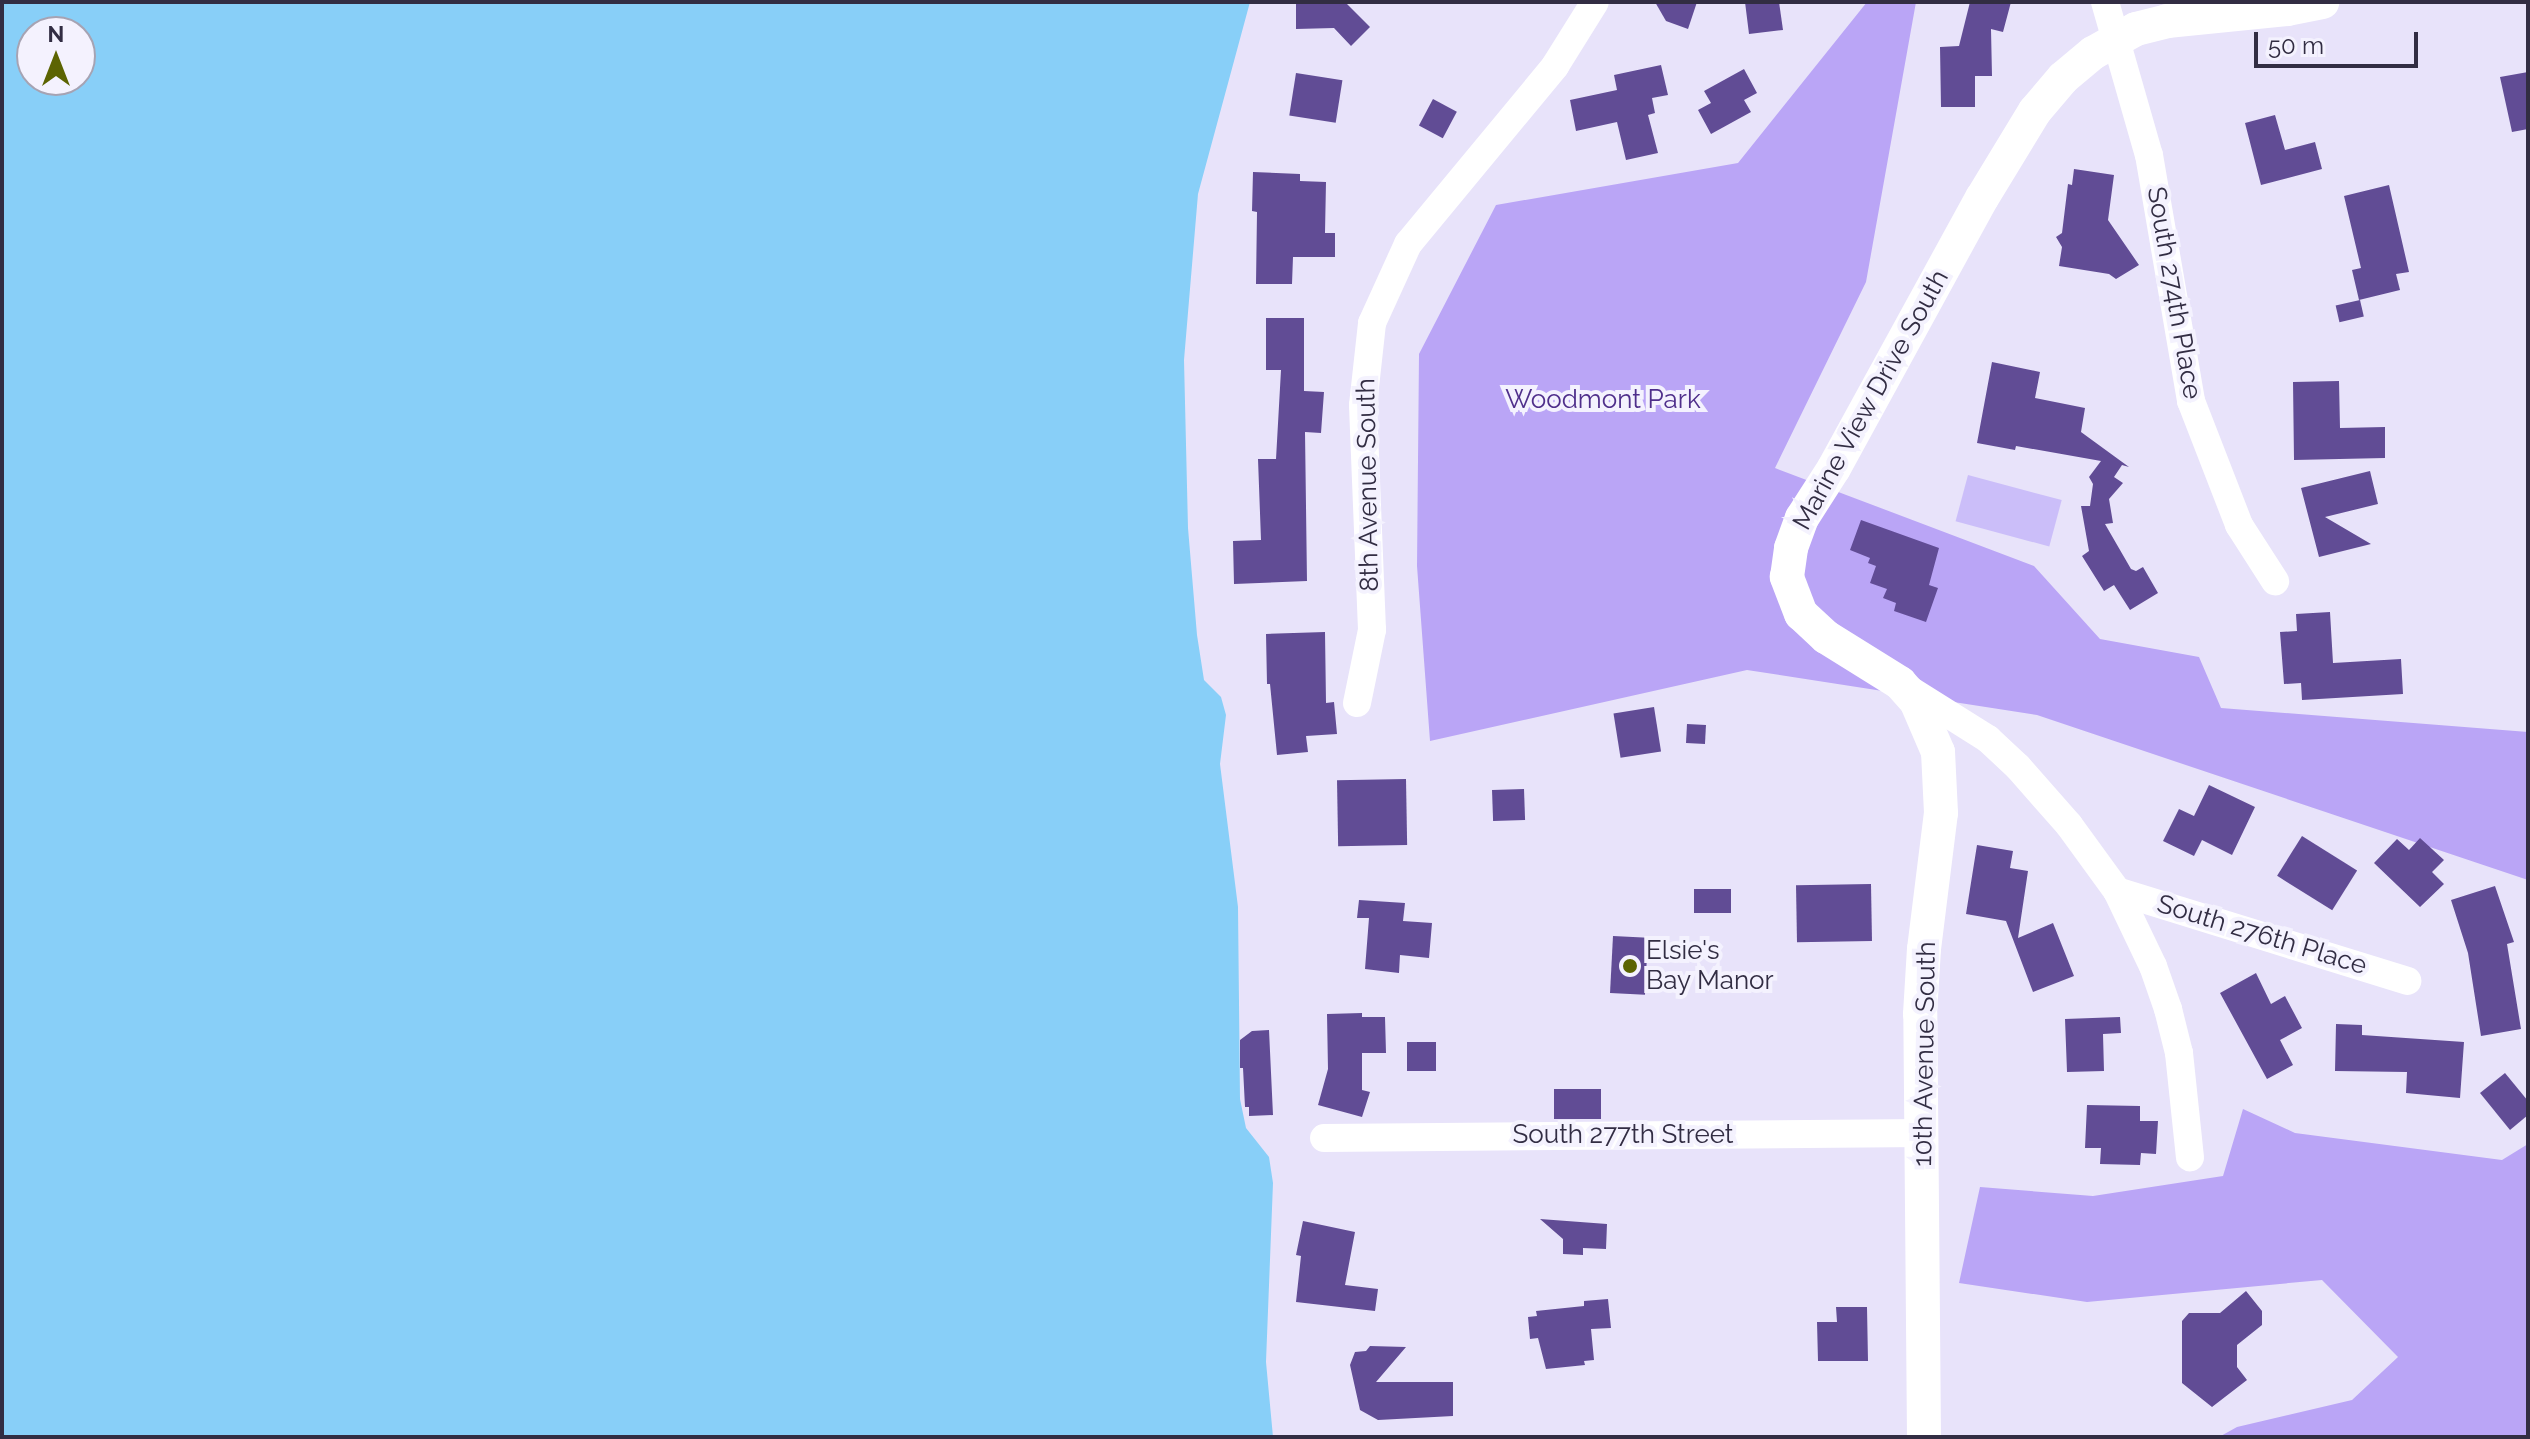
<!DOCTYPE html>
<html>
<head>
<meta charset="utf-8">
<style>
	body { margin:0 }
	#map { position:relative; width:2530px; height:1439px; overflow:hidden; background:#e8e3fa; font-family:Raleway,sans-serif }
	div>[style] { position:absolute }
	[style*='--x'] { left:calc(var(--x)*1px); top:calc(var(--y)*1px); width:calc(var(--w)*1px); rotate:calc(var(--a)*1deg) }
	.green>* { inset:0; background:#cbbef9; transform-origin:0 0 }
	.forest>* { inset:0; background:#baa5f6 }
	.water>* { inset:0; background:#88cff8 }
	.building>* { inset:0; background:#614c95; transform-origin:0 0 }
	.minor>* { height:28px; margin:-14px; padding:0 14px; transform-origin:14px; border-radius:14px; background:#fff }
	.major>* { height:34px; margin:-17px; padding:0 17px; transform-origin:17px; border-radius:17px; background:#fff }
	.dots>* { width:22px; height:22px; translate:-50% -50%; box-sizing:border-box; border:4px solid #f4f2fe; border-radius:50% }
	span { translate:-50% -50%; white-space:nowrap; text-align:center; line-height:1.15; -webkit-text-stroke:8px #f4f2fe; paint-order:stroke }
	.street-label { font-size:26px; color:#322d43 }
	.park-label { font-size:26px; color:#4f2f8b }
	.poi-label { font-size:26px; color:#322d43 }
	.left { translate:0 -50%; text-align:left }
	.frame { position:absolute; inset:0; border:4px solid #322d43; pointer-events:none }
	.north { position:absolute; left:16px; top:16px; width:80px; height:80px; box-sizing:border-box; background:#f4f2fe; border:2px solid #a6a3b3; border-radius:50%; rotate:0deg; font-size:22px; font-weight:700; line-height:32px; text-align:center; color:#322d43 }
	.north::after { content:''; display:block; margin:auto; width:28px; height:36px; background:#5c6402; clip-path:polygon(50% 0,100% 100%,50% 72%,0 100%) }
	.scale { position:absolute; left:2254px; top:32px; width:164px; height:36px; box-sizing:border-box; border:4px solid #322d43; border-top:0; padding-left:10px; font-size:24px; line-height:28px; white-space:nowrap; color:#322d43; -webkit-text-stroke:6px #f4f2fe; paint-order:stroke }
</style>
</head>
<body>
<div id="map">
	<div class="green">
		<i style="left:1968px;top:475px;width:97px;height:48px;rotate:15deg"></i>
	</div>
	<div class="forest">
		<i style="clip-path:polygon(1867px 2px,1916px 2px,1866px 282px,1775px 468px,2034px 566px,2100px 639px,2199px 657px,2221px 708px,2528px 732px,2528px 880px,2037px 715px,1747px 670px,1430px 741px,1417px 566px,1419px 354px,1496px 205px,1738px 163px)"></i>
		<i style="clip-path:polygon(2243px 1109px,2295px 1133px,2502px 1160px,2528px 1144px,2528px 1437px,2219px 1437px,2237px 1427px,2352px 1400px,2398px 1357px,2322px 1280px,2087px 1302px,1959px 1283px,1980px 1187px,2093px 1196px,2223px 1176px)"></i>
	</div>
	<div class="water">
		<i style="clip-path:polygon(evenodd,2px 2px,1250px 2px,1198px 194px,1184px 360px,1188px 528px,1197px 635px,1204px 680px,1221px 697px,1226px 715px,1220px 764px,1238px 907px,1240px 1099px,1246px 1128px,1269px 1157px,1273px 1183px,1266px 1362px,1273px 1437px,2px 1437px,2px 2px,32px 32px,80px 32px,80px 80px,32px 80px,32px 32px)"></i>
	</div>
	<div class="building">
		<i style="clip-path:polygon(1296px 2px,1345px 2px,1370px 27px,1351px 46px,1334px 28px,1296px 29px)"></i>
		<i style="clip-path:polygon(1655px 2px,1697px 2px,1688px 29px,1666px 21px)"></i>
		<i style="clip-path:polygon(1745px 2px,1779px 2px,1783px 30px,1749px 34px)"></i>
		<i style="clip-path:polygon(1970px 2px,2011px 2px,2003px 32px,1991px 29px,1992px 76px,1975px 76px,1975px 107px,1941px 107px,1940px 47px,1959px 46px)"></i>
		<i style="clip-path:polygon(1661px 65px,1668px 95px,1652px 98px,1655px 113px,1648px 115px,1658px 153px,1626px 160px,1617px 122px,1576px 131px,1570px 100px,1617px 90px,1614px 75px)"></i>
		<i style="clip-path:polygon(1744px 69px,1757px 93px,1744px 100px,1751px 112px,1711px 134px,1698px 110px,1711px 103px,1704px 91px)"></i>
		<i style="clip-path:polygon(2528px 72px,2528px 129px,2512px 132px,2500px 77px)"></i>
		<i style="left:1296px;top:73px;width:47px;height:43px;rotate:9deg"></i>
		<i style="left:1433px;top:99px;width:27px;height:30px;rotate:28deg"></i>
		<i style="clip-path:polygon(2275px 115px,2285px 150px,2315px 142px,2322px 169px,2261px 185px,2245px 123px)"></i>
		<i style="clip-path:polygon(2074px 169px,2114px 175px,2108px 220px,2139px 265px,2116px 279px,2109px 274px,2059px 266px,2062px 247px,2056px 237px,2062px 233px,2068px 184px,2072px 185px)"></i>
		<i style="clip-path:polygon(1253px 172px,1300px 174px,1300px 181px,1326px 182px,1325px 233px,1335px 233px,1335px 257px,1293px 257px,1292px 284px,1256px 284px,1257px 212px,1252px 211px)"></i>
		<i style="clip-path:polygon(2389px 185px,2409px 272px,2396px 274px,2400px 290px,2359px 300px,2352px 270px,2361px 268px,2344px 196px)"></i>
		<i style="left:2360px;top:300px;width:17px;height:25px;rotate:77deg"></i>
		<i style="clip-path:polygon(1266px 318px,1304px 318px,1304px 391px,1324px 392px,1321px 433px,1305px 432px,1307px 581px,1234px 584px,1233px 541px,1261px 540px,1258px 459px,1276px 459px,1281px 370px,1266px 370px)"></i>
		<i style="clip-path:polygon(1992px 362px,2040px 372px,2035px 398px,2085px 408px,2081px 432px,2129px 467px,2122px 465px,2114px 477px,2123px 483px,2109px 499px,2113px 523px,2105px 524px,2131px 569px,2136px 571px,2143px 567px,2158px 593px,2130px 610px,2114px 585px,2104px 591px,2082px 556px,2089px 551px,2081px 506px,2090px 506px,2093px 484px,2089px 477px,2101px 461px,2016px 446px,2015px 450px,1977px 443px)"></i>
		<i style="clip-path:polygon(2339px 381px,2340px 428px,2385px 427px,2385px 458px,2294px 460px,2293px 382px)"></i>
		<i style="clip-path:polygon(2370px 471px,2378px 504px,2325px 517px,2371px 544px,2319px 557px,2301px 488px)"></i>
		<i style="clip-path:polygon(1861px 520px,1939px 548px,1929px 585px,1938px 588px,1926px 622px,1894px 611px,1896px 603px,1883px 598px,1887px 589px,1870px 583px,1876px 566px,1868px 563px,1870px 558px,1850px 550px)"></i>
		<i style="clip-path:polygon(2330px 612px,2333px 663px,2401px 659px,2403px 694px,2302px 700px,2301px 683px,2284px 684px,2280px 632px,2297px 631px,2296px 614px)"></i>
		<i style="clip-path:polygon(1325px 632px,1326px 703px,1334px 702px,1337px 734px,1306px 736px,1308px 752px,1277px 755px,1270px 684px,1267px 684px,1266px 634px)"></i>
		<i style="left:1654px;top:707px;width:45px;height:41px;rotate:81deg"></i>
		<i style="left:1687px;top:724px;width:19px;height:19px;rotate:3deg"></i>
		<i style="left:1406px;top:779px;width:66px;height:69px;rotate:89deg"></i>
		<i style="clip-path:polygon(2209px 785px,2255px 807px,2232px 855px,2202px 840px,2194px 856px,2163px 841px,2179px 809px,2194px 816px)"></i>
		<i style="left:1524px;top:789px;width:31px;height:32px;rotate:88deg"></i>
		<i style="left:2302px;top:836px;width:65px;height:47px;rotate:32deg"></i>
		<i style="clip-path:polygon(2420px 838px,2444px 860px,2432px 872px,2444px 884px,2420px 907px,2374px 863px,2397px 839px,2409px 850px)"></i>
		<i style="clip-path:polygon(1977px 845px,2013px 851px,2010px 868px,2028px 871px,2018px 938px,2053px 923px,2074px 976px,2033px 992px,2006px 921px,1966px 914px)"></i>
		<i style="left:1871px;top:884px;width:57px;height:75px;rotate:89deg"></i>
		<i style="clip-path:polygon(2495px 886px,2514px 942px,2507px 944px,2521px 1029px,2481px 1036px,2468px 953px,2451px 900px)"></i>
		<i style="left:1731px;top:889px;width:24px;height:37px;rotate:90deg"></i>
		<i style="clip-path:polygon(1359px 900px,1405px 903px,1403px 921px,1432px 923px,1429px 958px,1400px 955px,1399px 973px,1365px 969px,1369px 918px,1357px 918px)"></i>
		<i style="left:1613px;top:936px;width:35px;height:57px;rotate:3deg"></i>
		<i style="clip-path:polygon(2256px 973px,2271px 1004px,2285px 996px,2302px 1028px,2280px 1040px,2293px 1065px,2267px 1079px,2220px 993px)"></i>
		<i style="clip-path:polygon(1362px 1013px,1362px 1017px,1385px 1017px,1386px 1053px,1362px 1053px,1362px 1090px,1370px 1092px,1362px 1117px,1318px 1105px,1328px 1069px,1327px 1014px)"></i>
		<i style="clip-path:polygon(2120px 1017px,2121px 1033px,2103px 1034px,2104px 1071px,2067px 1072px,2065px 1019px)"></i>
		<i style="clip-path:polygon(2336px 1024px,2362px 1025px,2362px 1035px,2464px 1042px,2460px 1098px,2406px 1093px,2407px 1072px,2335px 1071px)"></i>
		<i style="clip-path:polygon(1269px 1030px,1273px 1115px,1249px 1116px,1249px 1107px,1245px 1107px,1243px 1068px,1240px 1068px,1240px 1040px,1252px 1031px)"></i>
		<i style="left:1407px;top:1042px;width:29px;height:29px"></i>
		<i style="clip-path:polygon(2505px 1073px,2528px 1101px,2528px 1115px,2510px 1130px,2480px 1093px)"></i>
		<i style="left:1554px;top:1089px;width:47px;height:30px"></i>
		<i style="clip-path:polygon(2087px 1105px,2140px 1106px,2140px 1121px,2158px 1121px,2156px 1154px,2141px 1153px,2140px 1165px,2100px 1164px,2101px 1148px,2085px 1148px)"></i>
		<i style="clip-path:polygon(1540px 1219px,1607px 1224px,1606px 1249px,1583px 1248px,1583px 1255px,1563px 1254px,1563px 1239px)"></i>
		<i style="clip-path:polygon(1303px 1221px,1355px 1232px,1345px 1285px,1378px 1289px,1375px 1311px,1296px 1302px,1301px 1256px,1296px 1255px)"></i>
		<i style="clip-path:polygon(2246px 1291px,2262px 1311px,2262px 1325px,2237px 1345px,2237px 1367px,2247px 1380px,2212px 1407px,2182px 1383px,2182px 1321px,2189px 1313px,2220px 1313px)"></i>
		<i style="clip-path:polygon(1608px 1299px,1611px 1328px,1591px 1329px,1594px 1360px,1584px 1361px,1585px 1365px,1546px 1369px,1538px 1338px,1530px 1339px,1528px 1317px,1537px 1316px,1536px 1311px,1584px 1306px,1584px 1301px)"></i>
		<i style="clip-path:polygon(1836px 1307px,1867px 1307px,1868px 1361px,1818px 1361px,1817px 1322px,1837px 1322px)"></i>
		<i style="clip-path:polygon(1370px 1346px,1406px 1347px,1376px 1382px,1453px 1382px,1453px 1416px,1378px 1420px,1360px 1410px,1350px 1365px,1355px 1352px,1366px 1351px)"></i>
	</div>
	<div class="minor">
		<i style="--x:2105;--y:2;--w:159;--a:74"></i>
		<i style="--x:2149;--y:155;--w:250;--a:80.3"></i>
		<i style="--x:2191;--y:401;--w:133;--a:68.8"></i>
		<i style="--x:2239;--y:525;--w:67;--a:57.3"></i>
		<i style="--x:1907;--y:688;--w:96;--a:32.2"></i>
		<i style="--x:1988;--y:739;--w:41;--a:43"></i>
		<i style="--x:2018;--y:767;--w:77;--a:48.7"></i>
		<i style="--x:2069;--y:825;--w:82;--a:54"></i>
		<i style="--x:2117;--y:891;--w:83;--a:64.4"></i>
		<i style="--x:2153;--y:966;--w:46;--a:70.8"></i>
		<i style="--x:2168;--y:1009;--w:45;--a:76"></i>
		<i style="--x:2179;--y:1053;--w:105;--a:84"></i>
		<i style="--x:1357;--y:703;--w:75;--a:-78.4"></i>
		<i style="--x:1372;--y:630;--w:225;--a:-92.3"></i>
		<i style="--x:1363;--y:405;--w:82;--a:-83.7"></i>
		<i style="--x:1372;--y:323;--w:87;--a:-65.5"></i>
		<i style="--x:1408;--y:244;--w:231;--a:-50.4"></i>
		<i style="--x:1555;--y:66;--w:75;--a:-58"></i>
		<i style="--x:2117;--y:891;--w:304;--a:17.2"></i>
		<i style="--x:1324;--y:1138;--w:599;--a:-0.48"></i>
	</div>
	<div class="major">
		<i style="--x:1924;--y:1437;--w:423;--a:-90.5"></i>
		<i style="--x:1920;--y:1014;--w:65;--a:-86.5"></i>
		<i style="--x:1924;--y:949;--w:137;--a:-82.9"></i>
		<i style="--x:1941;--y:813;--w:61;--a:-92.8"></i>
		<i style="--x:1938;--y:752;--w:56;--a:-113.3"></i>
		<i style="--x:1916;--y:701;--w:24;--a:-132"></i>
		<i style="--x:1900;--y:683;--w:87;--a:-148.1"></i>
		<i style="--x:1826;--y:637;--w:34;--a:-137"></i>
		<i style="--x:1801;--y:614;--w:40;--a:-111"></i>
		<i style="--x:1787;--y:577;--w:29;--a:-82"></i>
		<i style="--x:1791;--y:548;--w:32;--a:-70"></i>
		<i style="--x:1802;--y:518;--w:59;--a:-57.4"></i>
		<i style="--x:1834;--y:468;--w:308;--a:-61.3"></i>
		<i style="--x:1982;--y:198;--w:102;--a:-58.7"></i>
		<i style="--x:2035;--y:111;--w:43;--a:-49.7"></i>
		<i style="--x:2063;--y:78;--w:39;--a:-40"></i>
		<i style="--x:2093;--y:53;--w:49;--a:-29.2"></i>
		<i style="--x:2136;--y:29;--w:32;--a:-14"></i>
		<i style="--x:2167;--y:21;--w:121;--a:-5.7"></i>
		<i style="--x:2287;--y:9;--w:36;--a:-11"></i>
	</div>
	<div class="dots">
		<i style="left:1630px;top:966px;background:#5c6402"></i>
	</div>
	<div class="street-label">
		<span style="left:2174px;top:293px;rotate:80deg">South 274th Place</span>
		<span style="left:1871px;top:400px;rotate:-61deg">Marine View Drive South</span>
		<span style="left:1368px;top:485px;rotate:-91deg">8th Avenue South</span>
		<span style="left:2262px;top:935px;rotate:17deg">South 276th Place</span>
		<span style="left:1925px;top:1054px;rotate:-89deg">10th Avenue South</span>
		<span style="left:1623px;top:1135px">South 277th Street</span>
	</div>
	<div class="park-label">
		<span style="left:1603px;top:400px">Woodmont Park</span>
	</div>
	<div class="poi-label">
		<span class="left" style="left:1646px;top:966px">Elsie's<br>Bay Manor</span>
	</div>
	<div class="frame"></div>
	<div class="north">N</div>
	<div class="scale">50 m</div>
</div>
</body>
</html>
